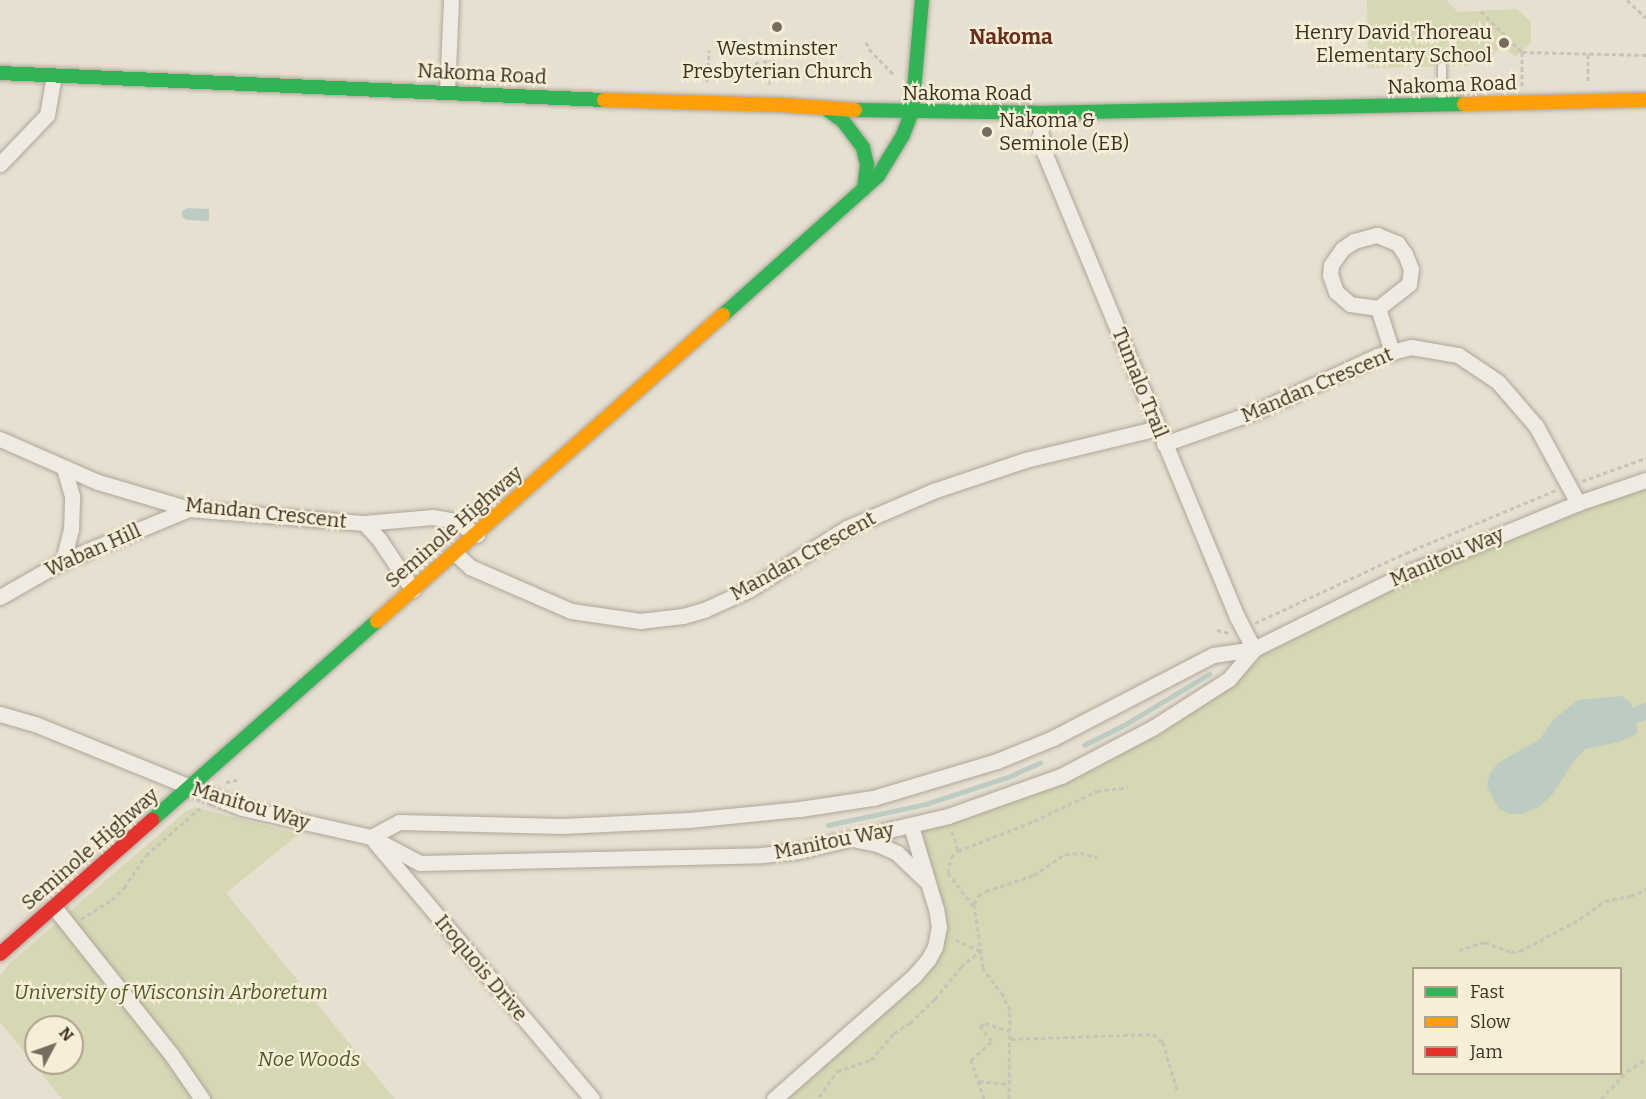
<!DOCTYPE html>
<html>
<head>
<meta charset="utf-8">
<style>
	body { margin:0 }
	#map { position:relative; width:1646px; height:1099px; overflow:hidden; background:#e7e0d1; font-family:Bitter,serif }
	div>[style] { position:absolute }
	[style*='--x'] { left:calc(var(--x)*1px); top:calc(var(--y)*1px); width:calc(var(--w)*1px); rotate:calc(var(--a)*1deg) }
	.green>* { inset:0; background:#d6d7b3 }
	.water>* { inset:0; background:#bcccc2 }
	.stream>* { height:4.5px; margin:-2.25px; padding:0 2.25px; transform-origin:2.25px; border-radius:2.25px; background:#bcccc2 }
	.canal>* { height:16px; margin:-8px; padding:0 8px; transform-origin:8px; border-radius:8px; background:#bcccc2 }
	.path>* { height:3px; margin-top:-1.5px; transform-origin:0; background:repeating-linear-gradient(90deg,#c8c2b9 0 4.5px,transparent 0 7.5px) }
	.roads { filter:drop-shadow(0 0 2px #ada599) drop-shadow(0 0 2px #ada599) }
	.lane>* { height:8px; margin:-4px; padding:0 4px; transform-origin:4px; border-radius:4px; background:#efebe3 }
	.street>* { height:15px; margin:-7.5px; padding:0 7.5px; transform-origin:7.5px; border-radius:7.5px; background:#efebe3 }
	.fast>* { height:14px; margin:-7px; padding:0 7px; transform-origin:7px; border-radius:7px; background:#30b455 }
	.slow>* { height:14px; margin:-7px; padding:0 7px; transform-origin:7px; border-radius:7px; background:#ff9f0a }
	.jam>* { height:14px; margin:-7px; padding:0 7px; transform-origin:7px; border-radius:7px; background:#e5322d }
	.dots>* { width:16px; height:16px; translate:-50% -50%; box-sizing:border-box; border:3px solid #f7eed8; border-radius:50% }
	span { translate:-50% -50%; white-space:nowrap; text-align:center; line-height:1.15; -webkit-text-stroke:4.5px #f7eed8; paint-order:stroke }
	.poi-label { font-size:20px; color:#3d2e20 }
	.right { translate:-100% -50%; text-align:right }
	.left { translate:0 -50%; text-align:left }
	.street-label { font-size:20px; color:#3d2e20 }
	.park-label { font-size:20px; color:#4d5a26; font-style:italic }
	.neighbourhood-label { font-size:21px; color:#6b2e1e; font-weight:700 }
	.legend { position:absolute; left:1412px; top:967px; width:210px; height:108px; box-sizing:border-box; background:#f7eed8; border:2px solid #ada18e; margin:0; padding:8px 10px; list-style:none; font-size:18px; color:#3d2e20 }
	.legend li { display:flex; align-items:center; gap:12px; height:30px }
	.legend b { width:30px; border:2px solid #ada18e }
	.north { position:absolute; left:24px; top:1015px; width:60px; height:60px; box-sizing:border-box; background:#f7eed8; border:2px solid #ada18e; border-radius:50%; rotate:49deg; font-size:16px; font-weight:700; line-height:24px; text-align:center; color:#3d2e20 }
	.north::after { content:''; display:block; margin:auto; width:21px; height:27px; background:#786c5e; clip-path:polygon(50% 0,100% 100%,50% 72%,0 100%) }
</style>
</head>
<body>
<div id="map">
	<div class="green">
		<i style="clip-path:polygon(1367px 0,1446px 0,1458px 12px,1517px 9px,1531px 22px,1531px 43px,1515px 57px,1503px 46px,1487px 59px,1468px 59px,1469px 66px,1368px 68px)"></i>
		<i style="clip-path:polygon(evenodd,1646px 480px,1646px 1099px,774px 1099px,913px 977px,939px 927px,911px 826px,1022px 791px,1229px 679px,1254px 649px,1336px 608px,1646px 480px,1414px 968px,1620px 968px,1620px 1074px,1414px 1074px,1414px 968px)"></i>
		<i style="clip-path:polygon(evenodd,194px 807px,299px 834px,226px 893px,395px 1099px,62px 1099px,0 1022px,0 976px,10px 963px,185px 812px,194px 807px,36px 1027px,72px 1027px,72px 1063px,36px 1063px,36px 1027px)"></i>
	</div>
	<div class="water">
		<i style="clip-path:polygon(188px 208px,209px 209px,209px 221px,187px 220px,182px 217px,182px 211px)"></i>
		<i style="clip-path:polygon(1622px 696px,1629px 701px,1636px 712px,1637px 734px,1619px 742px,1586px 749px,1577px 757px,1552px 795px,1539px 807px,1522px 814px,1510px 814px,1499px 809px,1487px 787px,1490px 773px,1498px 763px,1540px 739px,1553px 720px,1578px 700px)"></i>
	</div>
	<div class="stream">
		<i style="--x:1084;--y:745;--w:47;--a:-26.6"></i>
		<i style="--x:1126;--y:724;--w:97;--a:-31.1"></i>
		<i style="--x:828;--y:825;--w:100;--a:-12.1"></i>
		<i style="--x:926;--y:804;--w:86;--a:-18.2"></i>
		<i style="--x:1008;--y:777;--w:35;--a:-24"></i>
	</div>
	<div class="canal">
		<i style="--x:1637;--y:715;--w:10;--a:-24"></i>
	</div>
	<div class="path">
		<i style="--x:1627;--y:0;--w:26;--a:43"></i>
		<i style="--x:1481;--y:11;--w:58;--a:45"></i>
		<i style="--x:1522;--y:52;--w:34;--a:90"></i>
		<i style="--x:866;--y:42;--w:8;--a:67"></i>
		<i style="--x:869;--y:49;--w:35;--a:46"></i>
		<i style="--x:1522;--y:52;--w:124;--a:1.4"></i>
		<i style="--x:707;--y:77;--w:35;--a:-18"></i>
		<i style="--x:740;--y:66;--w:29;--a:-10"></i>
		<i style="--x:769;--y:61;--w:2;--a:-90"></i>
		<i style="--x:1588;--y:81;--w:27;--a:-90"></i>
		<i style="--x:707;--y:82;--w:32;--a:-86"></i>
		<i style="--x:769;--y:84;--w:22;--a:-90"></i>
		<i style="--x:1582;--y:481;--w:68;--a:-19.8"></i>
		<i style="--x:1255;--y:623;--w:166;--a:-24.9"></i>
		<i style="--x:1406;--y:553;--w:163;--a:-22.8"></i>
		<i style="--x:1217;--y:630;--w:12;--a:14"></i>
		<i style="--x:226;--y:782;--w:11;--a:-10"></i>
		<i style="--x:952;--y:831;--w:21;--a:73"></i>
		<i style="--x:973;--y:906;--w:41;--a:-127.1"></i>
		<i style="--x:948;--y:873;--w:16;--a:-79"></i>
		<i style="--x:951;--y:857;--w:9;--a:-41"></i>
		<i style="--x:958;--y:851;--w:82;--a:-21.5"></i>
		<i style="--x:1034;--y:821;--w:70;--a:-25.5"></i>
		<i style="--x:1097;--y:791;--w:31;--a:-7"></i>
		<i style="--x:81;--y:919;--w:36;--a:-32"></i>
		<i style="--x:112;--y:900;--w:17;--a:-45"></i>
		<i style="--x:124;--y:888;--w:40;--a:-56"></i>
		<i style="--x:146;--y:855;--w:72;--a:-41"></i>
		<i style="--x:1459;--y:950;--w:27;--a:-17"></i>
		<i style="--x:1485;--y:942;--w:28;--a:21"></i>
		<i style="--x:1511;--y:952;--w:9;--a:-6"></i>
		<i style="--x:1520;--y:951;--w:68;--a:-28.1"></i>
		<i style="--x:1580;--y:919;--w:31;--a:-36"></i>
		<i style="--x:1605;--y:901;--w:26;--a:-11"></i>
		<i style="--x:1631;--y:896;--w:17;--a:-25"></i>
		<i style="--x:1011;--y:1039;--w:142;--a:-2"></i>
		<i style="--x:1153;--y:1034;--w:13;--a:39"></i>
		<i style="--x:1163;--y:1042;--w:50;--a:73.7"></i>
		<i style="--x:979;--y:1081;--w:30;--a:6"></i>
		<i style="--x:819;--y:1097;--w:32;--a:-55"></i>
		<i style="--x:837;--y:1071;--w:36;--a:-18"></i>
		<i style="--x:871;--y:1060;--w:35;--a:-50"></i>
		<i style="--x:894;--y:1033;--w:19;--a:-32"></i>
		<i style="--x:910;--y:1023;--w:35;--a:-44"></i>
		<i style="--x:935;--y:999;--w:41;--a:-50.9"></i>
		<i style="--x:961;--y:967;--w:25;--a:-40"></i>
		<i style="--x:980;--y:951;--w:31;--a:-155"></i>
		<i style="--x:984;--y:1099;--w:41;--a:-108.4"></i>
		<i style="--x:971;--y:1060;--w:28;--a:-42"></i>
		<i style="--x:992;--y:1041;--w:19;--a:-129"></i>
		<i style="--x:980;--y:1026;--w:6;--a:-31"></i>
		<i style="--x:985;--y:1023;--w:28;--a:19"></i>
		<i style="--x:1009;--y:1099;--w:89;--a:-89.4"></i>
		<i style="--x:1010;--y:1010;--w:17;--a:-115"></i>
		<i style="--x:1003;--y:995;--w:34;--a:-127"></i>
		<i style="--x:983;--y:968;--w:65;--a:-98"></i>
		<i style="--x:974;--y:904;--w:9;--a:-63"></i>
		<i style="--x:978;--y:896;--w:9;--a:-32"></i>
		<i style="--x:986;--y:891;--w:51;--a:-18.4"></i>
		<i style="--x:1034;--y:875;--w:37;--a:-34"></i>
		<i style="--x:1065;--y:854;--w:15;--a:-4"></i>
		<i style="--x:1080;--y:853;--w:18;--a:13"></i>
		<i style="--x:1601;--y:1099;--w:38;--a:-47"></i>
		<i style="--x:1627;--y:1071;--w:22;--a:-32"></i>
	</div>
	<div class="roads">
		<div class="lane">
			<i style="--x:1442;--y:104;--w:37;--a:-90"></i>
		</div>
		<div class="street">
			<i style="--x:447;--y:92;--w:92;--a:-87.5"></i>
			<i style="--x:1037;--y:113;--w:40;--a:80"></i>
			<i style="--x:1044;--y:152;--w:503;--a:67.46"></i>
			<i style="--x:1237;--y:617;--w:36;--a:62"></i>
			<i style="--x:0;--y:164;--w:68;--a:-46.2"></i>
			<i style="--x:47;--y:115;--w:40;--a:-80"></i>
			<i style="--x:1377;--y:235;--w:22;--a:22"></i>
			<i style="--x:1397;--y:243;--w:14;--a:54"></i>
			<i style="--x:1405;--y:254;--w:16;--a:68"></i>
			<i style="--x:1411;--y:269;--w:15;--a:98"></i>
			<i style="--x:1409;--y:284;--w:39;--a:142"></i>
			<i style="--x:1378;--y:308;--w:28;--a:-172"></i>
			<i style="--x:1350;--y:304;--w:18;--a:-139"></i>
			<i style="--x:1336;--y:292;--w:18;--a:-109"></i>
			<i style="--x:1330;--y:275;--w:10;--a:-84"></i>
			<i style="--x:1331;--y:265;--w:19;--a:-55"></i>
			<i style="--x:1342;--y:249;--w:14;--a:-34"></i>
			<i style="--x:1354;--y:241;--w:24;--a:-15"></i>
			<i style="--x:1378;--y:308;--w:46;--a:72.3"></i>
			<i style="--x:0;--y:439;--w:107;--a:23.7"></i>
			<i style="--x:98;--y:482;--w:95;--a:16.5"></i>
			<i style="--x:189;--y:509;--w:176;--a:4.6"></i>
			<i style="--x:364;--y:523;--w:69;--a:-5"></i>
			<i style="--x:433;--y:517;--w:22;--a:10"></i>
			<i style="--x:455;--y:521;--w:26;--a:31"></i>
			<i style="--x:1164;--y:444;--w:99;--a:-19.5"></i>
			<i style="--x:1257;--y:411;--w:132;--a:-24.6"></i>
			<i style="--x:1377;--y:356;--w:35;--a:-15"></i>
			<i style="--x:1411;--y:347;--w:48;--a:9.7"></i>
			<i style="--x:1458;--y:355;--w:48;--a:34"></i>
			<i style="--x:1498;--y:382;--w:58;--a:49.2"></i>
			<i style="--x:1536;--y:426;--w:88;--a:61.4"></i>
			<i style="--x:364;--y:523;--w:22;--a:47"></i>
			<i style="--x:379;--y:539;--w:61;--a:56.3"></i>
			<i style="--x:455;--y:553;--w:21;--a:43"></i>
			<i style="--x:470;--y:567;--w:110;--a:23.5"></i>
			<i style="--x:571;--y:611;--w:70;--a:8.2"></i>
			<i style="--x:640;--y:621;--w:43;--a:-6.6"></i>
			<i style="--x:683;--y:616;--w:22;--a:-16"></i>
			<i style="--x:704;--y:610;--w:51;--a:-24.5"></i>
			<i style="--x:750;--y:589;--w:115;--a:-32.2"></i>
			<i style="--x:847;--y:528;--w:94;--a:-23.3"></i>
			<i style="--x:933;--y:491;--w:97;--a:-18.6"></i>
			<i style="--x:1025;--y:460;--w:137;--a:-13.5"></i>
			<i style="--x:63;--y:561;--w:32;--a:-76"></i>
			<i style="--x:71;--y:530;--w:34;--a:-88"></i>
			<i style="--x:72;--y:496;--w:29;--a:-106"></i>
			<i style="--x:0;--y:597;--w:73;--a:-29.7"></i>
			<i style="--x:63;--y:561;--w:136;--a:-22.4"></i>
			<i style="--x:0;--y:714;--w:36;--a:16"></i>
			<i style="--x:35;--y:724;--w:223;--a:22.1"></i>
			<i style="--x:242;--y:808;--w:132;--a:12.7"></i>
			<i style="--x:371;--y:837;--w:55;--a:28"></i>
			<i style="--x:420;--y:863;--w:342;--a:-1.3"></i>
			<i style="--x:762;--y:855;--w:36;--a:-6"></i>
			<i style="--x:798;--y:851;--w:154;--a:-13.1"></i>
			<i style="--x:948;--y:816;--w:120;--a:-19.5"></i>
			<i style="--x:1061;--y:776;--w:105;--a:-27.8"></i>
			<i style="--x:1154;--y:727;--w:89;--a:-32.6"></i>
			<i style="--x:1229;--y:679;--w:39;--a:-50"></i>
			<i style="--x:371;--y:837;--w:32;--a:-28"></i>
			<i style="--x:399;--y:822;--w:163;--a:1.4"></i>
			<i style="--x:562;--y:826;--w:127;--a:-2.7"></i>
			<i style="--x:689;--y:820;--w:112;--a:-5.7"></i>
			<i style="--x:800;--y:809;--w:74;--a:-8.6"></i>
			<i style="--x:873;--y:798;--w:129;--a:-16.6"></i>
			<i style="--x:997;--y:761;--w:61;--a:-22.3"></i>
			<i style="--x:1053;--y:738;--w:180;--a:-27.4"></i>
			<i style="--x:1213;--y:655;--w:41;--a:-8.3"></i>
			<i style="--x:1254;--y:649;--w:169;--a:-26.4"></i>
			<i style="--x:1405;--y:574;--w:187;--a:-22.3"></i>
			<i style="--x:1578;--y:503;--w:72;--a:-18.7"></i>
			<i style="--x:857;--y:840;--w:20;--a:11"></i>
			<i style="--x:877;--y:844;--w:22;--a:24"></i>
			<i style="--x:897;--y:853;--w:39;--a:44"></i>
			<i style="--x:375;--y:842;--w:336;--a:49.8"></i>
			<i style="--x:54;--y:907;--w:188;--a:51.5"></i>
			<i style="--x:171;--y:1054;--w:55;--a:55.4"></i>
			<i style="--x:774;--y:1099;--w:185;--a:-41.3"></i>
			<i style="--x:913;--y:977;--w:23;--a:-49"></i>
			<i style="--x:928;--y:960;--w:15;--a:-62"></i>
			<i style="--x:935;--y:947;--w:20;--a:-79"></i>
			<i style="--x:939;--y:927;--w:18;--a:-99"></i>
			<i style="--x:936;--y:909;--w:87;--a:-106.8"></i>
		</div>
		<div class="fast">
			<i style="--x:0;--y:73;--w:605;--a:2.56"></i>
			<i style="--x:825;--y:108;--w:22;--a:36"></i>
			<i style="--x:843;--y:121;--w:34;--a:53"></i>
			<i style="--x:863;--y:148;--w:16;--a:76"></i>
			<i style="--x:867;--y:164;--w:25;--a:97"></i>
			<i style="--x:855;--y:110;--w:182;--a:0.9"></i>
			<i style="--x:1037;--y:113;--w:427;--a:-1.2"></i>
			<i style="--x:723;--y:315;--w:208;--a:-41.9"></i>
			<i style="--x:878;--y:176;--w:48;--a:-58.6"></i>
			<i style="--x:903;--y:135;--w:25;--a:-69"></i>
			<i style="--x:912;--y:112;--w:112;--a:-84.9"></i>
			<i style="--x:152;--y:820;--w:300;--a:-41.5"></i>
		</div>
		<div class="slow">
			<i style="--x:604;--y:100;--w:178;--a:1.6"></i>
			<i style="--x:782;--y:105;--w:73;--a:3.9"></i>
			<i style="--x:1464;--y:104;--w:182;--a:-1.3"></i>
			<i style="--x:377;--y:621;--w:462;--a:-41.5"></i>
		</div>
		<div class="jam">
			<i style="--x:0;--y:954;--w:203;--a:-41.4"></i>
		</div>
	</div>
	<div class="dots">
		<i style="left:777px;top:27px;background:#786c5e"></i>
		<i style="left:1504px;top:43px;background:#786c5e"></i>
		<i style="left:987px;top:132px;background:#786c5e"></i>
	</div>
	<div class="poi-label">
		<span class="right" style="left:1492px;top:44px">Henry David Thoreau<br>Elementary School</span>
		<span style="left:777px;top:60px">Westminster<br>Presbyterian Church</span>
		<span class="left" style="left:999px;top:132px">Nakoma &amp;<br>Seminole (EB)</span>
	</div>
	<div class="street-label">
		<span style="left:482px;top:74px;rotate:3deg">Nakoma Road</span>
		<span style="left:1452px;top:85px;rotate:-2deg">Nakoma Road</span>
		<span style="left:967px;top:93px">Nakoma Road</span>
		<span style="left:1140px;top:383px;rotate:68deg">Tumalo Trail</span>
		<span style="left:1317px;top:385px;rotate:-23deg">Mandan Crescent</span>
		<span style="left:266px;top:513px;rotate:6deg">Mandan Crescent</span>
		<span style="left:454px;top:527px;rotate:-41deg">Seminole Highway</span>
		<span style="left:93px;top:550px;rotate:-24deg">Waban Hill</span>
		<span style="left:803px;top:556px;rotate:-29deg">Mandan Crescent</span>
		<span style="left:1447px;top:557px;rotate:-23deg">Manitou Way</span>
		<span style="left:251px;top:806px;rotate:17deg">Manitou Way</span>
		<span style="left:834px;top:841px;rotate:-11deg">Manitou Way</span>
		<span style="left:90px;top:849px;rotate:-41deg">Seminole Highway</span>
		<span style="left:481px;top:968px;rotate:50deg">Iroquois Drive</span>
	</div>
	<div class="park-label">
		<span style="left:171px;top:992px">University of Wisconsin Arboretum</span>
		<span style="left:309px;top:1059px">Noe Woods</span>
	</div>
	<div class="neighbourhood-label">
		<span style="left:1011px;top:37px">Nakoma</span>
	</div>
	<ul class="legend">
	<li><b style="height:8px;background:#30b455"></b>Fast</li>
	<li><b style="height:8px;background:#ff9f0a"></b>Slow</li>
	<li><b style="height:8px;background:#e5322d"></b>Jam</li>
	</ul>
	<div class="north">N</div>
</div>
</body>
</html>
